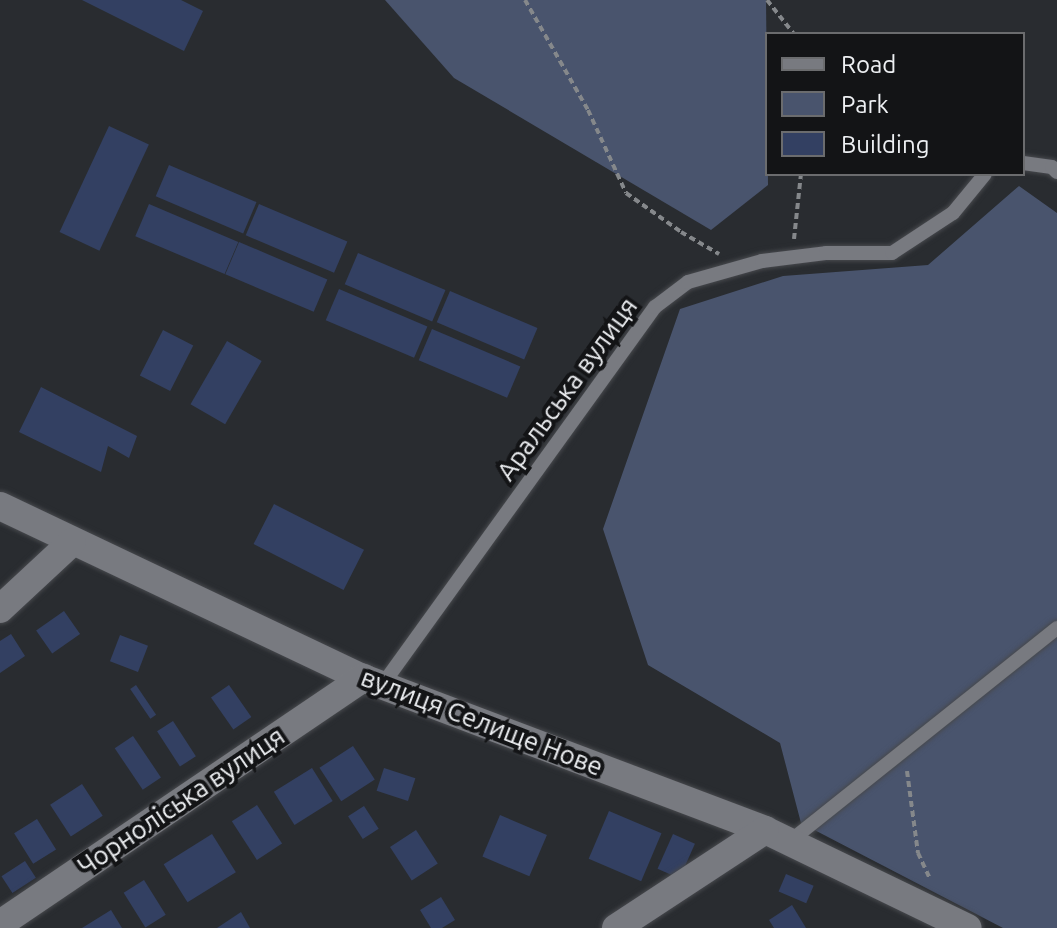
<!DOCTYPE html>
<html>
<head>
<meta charset="utf-8">
<style>
	body { margin:0 }
	#map { position:relative; width:1057px; height:928px; overflow:hidden; background:#292c30; font-family:Ubuntu,sans-serif }
	div>[style] { position:absolute }
	[style*='--x'] { left:calc(var(--x)*1px); top:calc(var(--y)*1px); width:calc(var(--w)*1px); rotate:calc(var(--a)*1deg) }
	.green>* { inset:0; background:#49546d }
	.building>* { inset:0; background:#334062; transform-origin:0 0 }
	.path>* { height:4px; margin-top:-2px; transform-origin:0; background:repeating-linear-gradient(90deg,#85888b 0 6px,transparent 0 10px) }
	.roads { filter:drop-shadow(0 0 2px #47494d) drop-shadow(0 0 2px #47494d) }
	.lane>* { height:14px; margin:-7px; padding:0 7px; transform-origin:7px; border-radius:7px; background:#787a80 }
	.street>* { height:28px; margin:-14px; padding:0 14px; transform-origin:14px; border-radius:14px; background:#787a80 }
	span { translate:-50% -50%; white-space:nowrap; text-align:center; line-height:1.15; -webkit-text-stroke:8px #131416; paint-order:stroke }
	.street-label { font-size:26px; color:#eef0f3 }
	.legend { position:absolute; left:765px; top:32px; width:260px; height:144px; box-sizing:border-box; background:#131416; border:2px solid #6b6c6e; margin:0; padding:10px 14px; list-style:none; font-size:24px; color:#eef0f3 }
	.legend li { display:flex; align-items:center; gap:16px; height:40px }
	.legend b { width:40px; border:2px solid #6b6c6e }
</style>
</head>
<body>
<div id="map">
	<div class="green">
		<i style="clip-path:polygon(385px 0,766px 0,768px 185px,711px 230px,454px 78px)"></i>
		<i style="clip-path:polygon(1019px 186px,1057px 213px,1057px 928px,1003px 928px,801px 823px,780px 743px,648px 665px,603px 529px,680px 309px,783px 276px,928px 265px)"></i>
	</div>
	<div class="building">
		<i style="clip-path:polygon(82px 0,181px 0,203px 11px,184px 51px)"></i>
		<i style="left:109px;top:126px;width:44px;height:117px;rotate:25deg"></i>
		<i style="left:169px;top:165px;width:95px;height:34px;rotate:23deg"></i>
		<i style="left:149px;top:204px;width:97px;height:35px;rotate:23deg"></i>
		<i style="left:259px;top:204px;width:96px;height:34px;rotate:23deg"></i>
		<i style="left:239px;top:242px;width:96px;height:35px;rotate:23deg"></i>
		<i style="left:358px;top:253px;width:95px;height:34px;rotate:23deg"></i>
		<i style="left:339px;top:289px;width:96px;height:34px;rotate:23deg"></i>
		<i style="left:450px;top:291px;width:95px;height:34px;rotate:23deg"></i>
		<i style="left:432px;top:329px;width:96px;height:34px;rotate:23deg"></i>
		<i style="left:163px;top:330px;width:34px;height:51px;rotate:27deg"></i>
		<i style="left:227px;top:341px;width:40px;height:73px;rotate:30deg"></i>
		<i style="clip-path:polygon(41px 387px,137px 436px,129px 458px,108px 446px,101px 472px,19px 432px)"></i>
		<i style="left:274px;top:504px;width:101px;height:45px;rotate:27deg"></i>
		<i style="left:64px;top:611px;width:28px;height:34px;rotate:55deg"></i>
		<i style="clip-path:polygon(11px 634px,25px 656px,0 673px,0 641px)"></i>
		<i style="left:120px;top:635px;width:30px;height:28px;rotate:21deg"></i>
		<i style="left:136px;top:685px;width:36px;height:7px;rotate:56deg"></i>
		<i style="left:229px;top:685px;width:39px;height:22px;rotate:55deg"></i>
		<i style="left:173px;top:721px;width:42px;height:19px;rotate:57deg"></i>
		<i style="left:133px;top:736px;width:50px;height:22px;rotate:56deg"></i>
		<i style="left:353px;top:746px;width:40px;height:40px;rotate:57deg"></i>
		<i style="left:312px;top:768px;width:39px;height:45px;rotate:58deg"></i>
		<i style="left:384px;top:768px;width:33px;height:24px;rotate:18deg"></i>
		<i style="left:82px;top:784px;width:38px;height:38px;rotate:57deg"></i>
		<i style="left:257px;top:805px;width:46px;height:30px;rotate:57deg"></i>
		<i style="left:364px;top:806px;width:27px;height:19px;rotate:57deg"></i>
		<i style="left:609px;top:811px;width:57px;height:52px;rotate:23deg"></i>
		<i style="left:500px;top:815px;width:51px;height:45px;rotate:23deg"></i>
		<i style="left:37px;top:819px;width:36px;height:27px;rotate:58deg"></i>
		<i style="left:416px;top:830px;width:40px;height:31px;rotate:57deg"></i>
		<i style="left:212px;top:834px;width:45px;height:57px;rotate:58deg"></i>
		<i style="left:673px;top:834px;width:24px;height:38px;rotate:24deg"></i>
		<i style="left:25px;top:861px;width:20px;height:28px;rotate:57deg"></i>
		<i style="left:786px;top:874px;width:30px;height:19px;rotate:23deg"></i>
		<i style="left:144px;top:880px;width:41px;height:24px;rotate:58deg"></i>
		<i style="clip-path:polygon(441px 897px,455px 920px,442px 928px,431px 928px,420px 910px)"></i>
		<i style="clip-path:polygon(792px 905px,806px 928px,774px 928px,769px 920px)"></i>
		<i style="clip-path:polygon(111px 910px,122px 928px,82px 928px)"></i>
		<i style="clip-path:polygon(241px 912px,250px 928px,217px 928px)"></i>
	</div>
	<div class="path">
		<i style="--x:525;--y:0;--w:127;--a:60.2"></i>
		<i style="--x:588;--y:110;--w:91;--a:65.4"></i>
		<i style="--x:626;--y:193;--w:67;--a:35.3"></i>
		<i style="--x:681;--y:232;--w:44;--a:30.1"></i>
		<i style="--x:767;--y:0;--w:43;--a:51.5"></i>
		<i style="--x:794;--y:239;--w:65;--a:-83.9"></i>
		<i style="--x:907;--y:771;--w:83;--a:82.4"></i>
		<i style="--x:918;--y:853;--w:29;--a:65"></i>
	</div>
	<div class="roads">
		<div class="lane">
			<i style="--x:1023;--y:163;--w:29;--a:8"></i>
			<i style="--x:1052;--y:167;--w:7;--a:45"></i>
			<i style="--x:383;--y:684;--w:465;--a:-54.2"></i>
			<i style="--x:655;--y:307;--w:41;--a:-37.1"></i>
			<i style="--x:688;--y:282;--w:77;--a:-15.8"></i>
			<i style="--x:762;--y:261;--w:64;--a:-7.1"></i>
			<i style="--x:826;--y:253;--w:66;--a:0"></i>
			<i style="--x:892;--y:253;--w:73;--a:-33.3"></i>
			<i style="--x:953;--y:213;--w:50;--a:-50.6"></i>
			<i style="--x:789;--y:842;--w:343;--a:-38.6"></i>
		</div>
		<div class="street">
			<i style="--x:0;--y:506;--w:402;--a:25.4"></i>
			<i style="--x:363;--y:678;--w:430;--a:20.7"></i>
			<i style="--x:765;--y:830;--w:225;--a:25.8"></i>
			<i style="--x:0;--y:609;--w:98;--a:-42.9"></i>
			<i style="--x:0;--y:924;--w:439;--a:-34.1"></i>
			<i style="--x:616;--y:928;--w:178;--a:-33.3"></i>
		</div>
	</div>
	<div class="street-label">
		<span style="left:567px;top:389px;rotate:-54deg">Аральська вулиця</span>
		<span style="left:482px;top:722px;rotate:21deg">вулиця Селище Нове</span>
		<span style="left:181px;top:801px;rotate:-34deg">Чорноліська вулиця</span>
	</div>
	<ul class="legend">
	<li><b style="height:10px;background:#787a80"></b>Road</li>
	<li><b style="height:22px;background:#49546d"></b>Park</li>
	<li><b style="height:22px;background:#334062"></b>Building</li>
	</ul>
</div>
</body>
</html>
